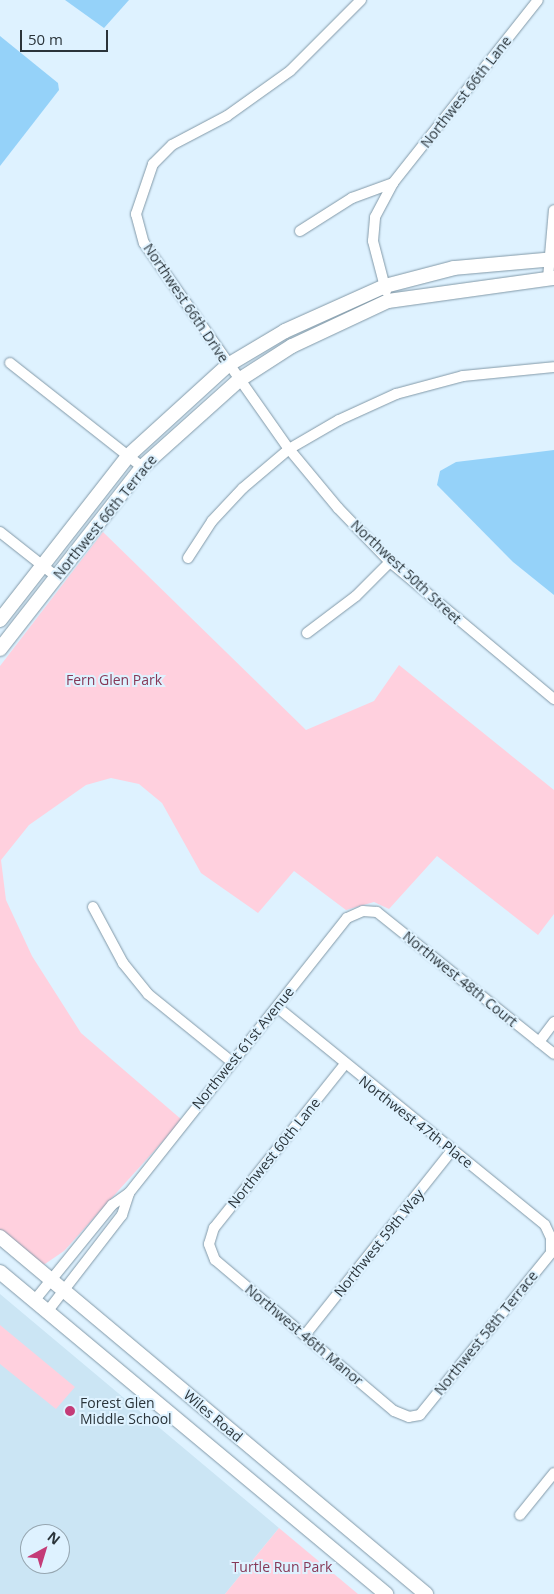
<!DOCTYPE html>
<html>
<head>
<meta charset="utf-8">
<style>
	body { margin:0 }
	#map { position:relative; width:554px; height:1594px; overflow:hidden; background:#def2ff; font-family:"Open Sans",sans-serif }
	div>[style] { position:absolute }
	[style*='--x'] { left:calc(var(--x)*1px); top:calc(var(--y)*1px); width:calc(var(--w)*1px); rotate:calc(var(--a)*1deg) }
	.built>* { inset:0; background:#cbe5f4 }
	.green>* { inset:0; background:#ffd0de }
	.water>* { inset:0; background:#95d2f9 }
	.roads { filter:drop-shadow(0 0 1px #8299a8) drop-shadow(0 0 1px #8299a8) }
	.street>* { height:10px; margin:-5px; padding:0 5px; transform-origin:5px; border-radius:5px; background:#fff }
	.secondary>* { height:14px; margin:-7px; padding:0 7px; transform-origin:7px; border-radius:7px; background:#fff }
	.dots>* { width:14px; height:14px; translate:-50% -50%; box-sizing:border-box; border:2px solid #def2ff; border-radius:50% }
	span { translate:-50% -50%; white-space:nowrap; text-align:center; line-height:1.15; -webkit-text-stroke:4px #def2ff; paint-order:stroke }
	.street-label { font-size:14px; color:#2a343a }
	.park-label { font-size:14px; color:#863857 }
	.poi-label { font-size:14px; color:#2a343a }
	.left { translate:0 -50%; text-align:left }
	.north { position:absolute; left:20px; top:1524px; width:50px; height:50px; box-sizing:border-box; background:#def2ff; border:1px solid #96a6b0; border-radius:50%; rotate:39deg; font-size:14px; font-weight:700; line-height:20px; text-align:center; color:#2a343a }
	.north::after { content:''; display:block; margin:auto; width:18px; height:22px; background:#c43b77; clip-path:polygon(50% 0,100% 100%,50% 72%,0 100%) }
	.scale { position:absolute; left:20px; top:30px; width:88px; height:22px; box-sizing:border-box; border:2px solid #2a343a; border-top:0; padding-left:6px; font-size:15px; line-height:18px; white-space:nowrap; color:#2a343a; -webkit-text-stroke:4px #def2ff; paint-order:stroke }
</style>
</head>
<body>
<div id="map">
	<div class="built">
		<i style="clip-path:polygon(evenodd,0 1294px,279px 1528px,225px 1594px,0 1594px,0 1294px,30px 1534px,60px 1534px,60px 1564px,30px 1564px,30px 1534px)"></i>
	</div>
	<div class="green">
		<i style="clip-path:polygon(103px 532px,306px 730px,374px 701px,399px 665px,554px 790px,554px 914px,538px 935px,437px 856px,389px 909px,374px 902px,346px 910px,294px 871px,258px 913px,201px 873px,162px 803px,139px 784px,111px 778px,86px 785px,29px 825px,1px 860px,6px 900px,32px 956px,81px 1033px,182px 1120px,64px 1251px,42px 1266px,0 1230px,0 666px)"></i>
		<i style="clip-path:polygon(0 1325px,75px 1387px,56px 1409px,0 1364px)"></i>
		<i style="clip-path:polygon(279px 1528px,358px 1594px,225px 1594px)"></i>
	</div>
	<div class="water">
		<i style="clip-path:polygon(65px 0,129px 0,104px 28px)"></i>
		<i style="clip-path:polygon(0 36px,58px 83px,59px 90px,0 166px)"></i>
		<i style="clip-path:polygon(554px 450px,554px 595px,513px 562px,437px 485px,440px 471px,456px 462px)"></i>
	</div>
	<div class="roads">
		<div class="street">
			<i style="--x:361;--y:0;--w:100;--a:135"></i>
			<i style="--x:290;--y:71;--w:77;--a:144.5"></i>
			<i style="--x:227;--y:116;--w:62;--a:152.2"></i>
			<i style="--x:172;--y:145;--w:27;--a:135"></i>
			<i style="--x:153;--y:164;--w:53;--a:108.8"></i>
			<i style="--x:136;--y:214;--w:30;--a:75"></i>
			<i style="--x:144;--y:243;--w:252;--a:54.9"></i>
			<i style="--x:289;--y:449;--w:77;--a:50.3"></i>
			<i style="--x:338;--y:508;--w:75;--a:46.1"></i>
			<i style="--x:390;--y:562;--w:214;--a:39.9"></i>
			<i style="--x:300;--y:231;--w:62;--a:-32.4"></i>
			<i style="--x:352;--y:198;--w:44;--a:-20.1"></i>
			<i style="--x:393;--y:183;--w:233;--a:-51.6"></i>
			<i style="--x:548;--y:278;--w:68;--a:-85"></i>
			<i style="--x:386;--y:291;--w:52;--a:-104.6"></i>
			<i style="--x:373;--y:241;--w:24;--a:-85"></i>
			<i style="--x:375;--y:217;--w:38;--a:-62"></i>
			<i style="--x:10;--y:363;--w:168;--a:38.2"></i>
			<i style="--x:0;--y:532;--w:73;--a:38.3"></i>
			<i style="--x:188;--y:558;--w:44;--a:-57"></i>
			<i style="--x:212;--y:521;--w:45;--a:-46.8"></i>
			<i style="--x:243;--y:488;--w:60;--a:-40.3"></i>
			<i style="--x:289;--y:449;--w:58;--a:-30.1"></i>
			<i style="--x:339;--y:420;--w:63;--a:-24.5"></i>
			<i style="--x:396;--y:394;--w:69;--a:-15"></i>
			<i style="--x:463;--y:376;--w:91;--a:-5.6"></i>
			<i style="--x:307;--y:633;--w:61;--a:-37.1"></i>
			<i style="--x:356;--y:596;--w:48;--a:-45"></i>
			<i style="--x:93;--y:907;--w:64;--a:61.8"></i>
			<i style="--x:123;--y:963;--w:40;--a:51"></i>
			<i style="--x:148;--y:994;--w:108;--a:39"></i>
			<i style="--x:277;--y:1007;--w:345;--a:39.1"></i>
			<i style="--x:545;--y:1225;--w:14;--a:65"></i>
			<i style="--x:551;--y:1238;--w:15;--a:90"></i>
			<i style="--x:551;--y:1253;--w:208;--a:129"></i>
			<i style="--x:420;--y:1415;--w:11;--a:170"></i>
			<i style="--x:409;--y:1417;--w:16;--a:-158"></i>
			<i style="--x:394;--y:1411;--w:234;--a:-139.8"></i>
			<i style="--x:215;--y:1260;--w:17;--a:-111"></i>
			<i style="--x:209;--y:1244;--w:17;--a:-73"></i>
			<i style="--x:214;--y:1228;--w:208;--a:-51.4"></i>
			<i style="--x:539;--y:1042;--w:25;--a:-53"></i>
			<i style="--x:34;--y:1301;--w:124;--a:-50.9"></i>
			<i style="--x:112;--y:1205;--w:21;--a:-35"></i>
			<i style="--x:129;--y:1193;--w:351;--a:-51.6"></i>
			<i style="--x:347;--y:918;--w:17;--a:-24"></i>
			<i style="--x:363;--y:911;--w:14;--a:4"></i>
			<i style="--x:377;--y:912;--w:227;--a:38.7"></i>
			<i style="--x:47;--y:1312;--w:123;--a:-52.3"></i>
			<i style="--x:122;--y:1215;--w:23;--a:-72"></i>
			<i style="--x:305;--y:1335;--w:236;--a:-51.5"></i>
			<i style="--x:520;--y:1515;--w:54;--a:-51"></i>
		</div>
		<div class="secondary">
			<i style="--x:0;--y:620;--w:208;--a:-52"></i>
			<i style="--x:128;--y:456;--w:135;--a:-42.3"></i>
			<i style="--x:228;--y:365;--w:66;--a:-30.8"></i>
			<i style="--x:285;--y:331;--w:110;--a:-24.2"></i>
			<i style="--x:385;--y:286;--w:71;--a:-14.6"></i>
			<i style="--x:454;--y:268;--w:100;--a:-5.1"></i>
			<i style="--x:0;--y:649;--w:231;--a:-52"></i>
			<i style="--x:142;--y:467;--w:130;--a:-41.9"></i>
			<i style="--x:239;--y:380;--w:63;--a:-32.7"></i>
			<i style="--x:292;--y:346;--w:106;--a:-25.1"></i>
			<i style="--x:388;--y:301;--w:168;--a:-7.9"></i>
			<i style="--x:0;--y:1237;--w:556;--a:39.96"></i>
			<i style="--x:0;--y:1272;--w:503;--a:39.83"></i>
		</div>
	</div>
	<div class="dots">
		<i style="left:70px;top:1411px;background:#c43b77"></i>
	</div>
	<div class="street-label">
		<span style="left:466px;top:92px;rotate:-52deg">Northwest 66th Lane</span>
		<span style="left:186px;top:303px;rotate:56deg">Northwest 66th Drive</span>
		<span style="left:105px;top:517px;rotate:-51deg">Northwest 66th Terrace</span>
		<span style="left:406px;top:572px;rotate:43deg">Northwest 50th Street</span>
		<span style="left:460px;top:979px;rotate:39deg">Northwest 48th Court</span>
		<span style="left:243px;top:1048px;rotate:-51deg">Northwest 61st Avenue</span>
		<span style="left:416px;top:1122px;rotate:38deg">Northwest 47th Place</span>
		<span style="left:274px;top:1153px;rotate:-51deg">Northwest 60th Lane</span>
		<span style="left:379px;top:1243px;rotate:-51deg">Northwest 59th Way</span>
		<span style="left:486px;top:1333px;rotate:-51deg">Northwest 58th Terrace</span>
		<span style="left:304px;top:1335px;rotate:40deg">Northwest 46th Manor</span>
		<span style="left:213px;top:1416px;rotate:40deg">Wiles Road</span>
	</div>
	<div class="park-label">
		<span style="left:114px;top:680px">Fern Glen Park</span>
		<span style="left:282px;top:1567px">Turtle Run Park</span>
	</div>
	<div class="poi-label">
		<span class="left" style="left:80px;top:1411px">Forest Glen<br>Middle School</span>
	</div>
	<div class="north">N</div>
	<div class="scale">50 m</div>
</div>
</body>
</html>
